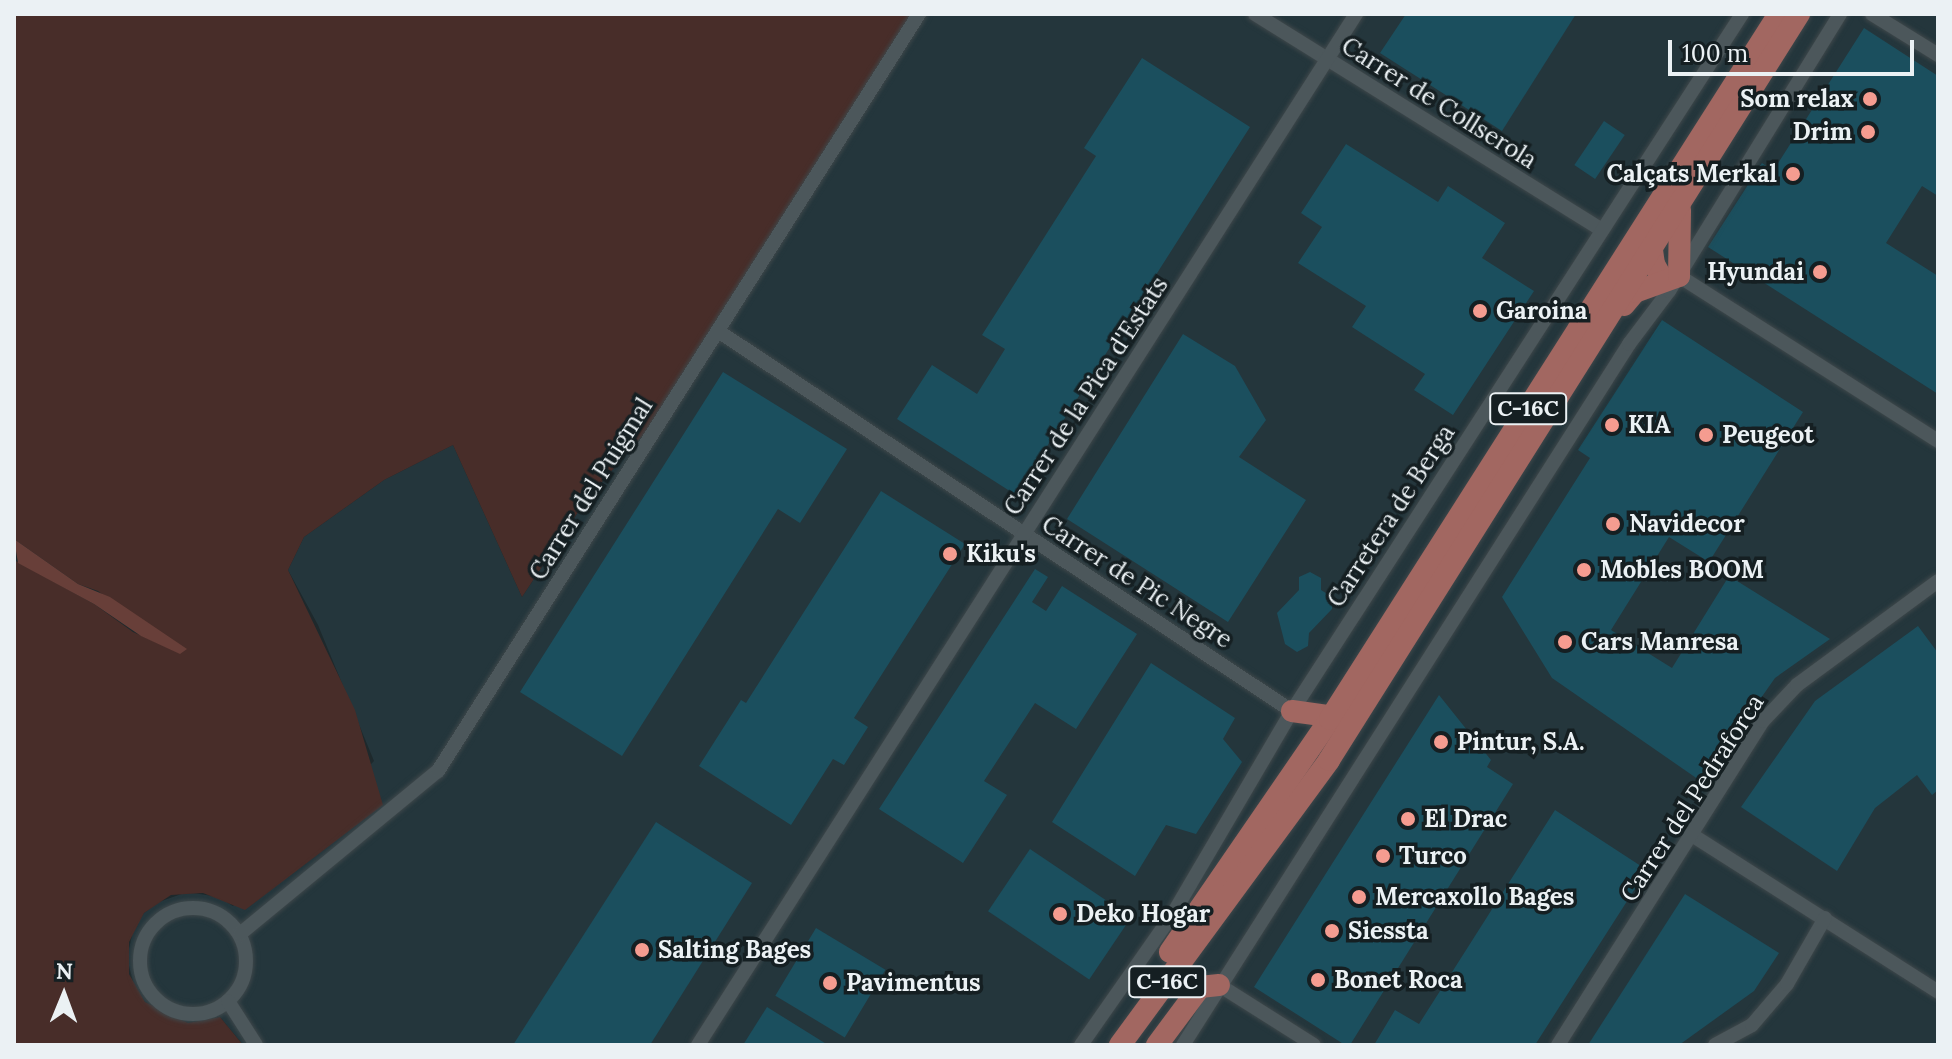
<!DOCTYPE html>
<html>
<head>
<meta charset="utf-8">
<style>
	body { margin:0 }
	#map { position:relative; width:1952px; height:1059px; overflow:hidden; background:#1e292c; font-family:Lora,serif }
	div>[style] { position:absolute }
	[style*='--x'] { left:calc(var(--x)*1px); top:calc(var(--y)*1px); width:calc(var(--w)*1px); rotate:calc(var(--a)*1deg) }
	.built>* { inset:0; background:#24363c }
	.green>* { inset:0; background:#482d29 }
	.forest>* { inset:0; background:#683f39 }
	.building>* { inset:0; background:#1b4f5e; transform-origin:0 0 }
	.roads { filter:drop-shadow(0 0 2px #3e474a) drop-shadow(0 0 2px #3e474a) }
	.minor>* { height:14px; margin:-7px; padding:0 7px; transform-origin:7px; border-radius:7px; background:#4c575b }
	.minor>.ring { margin:-7px; padding:0; box-sizing:content-box; background:none; border:14px solid #4c575b; border-radius:50% }
	.primary>* { height:22px; margin:-11px; padding:0 11px; transform-origin:11px; border-radius:11px; background:#a26761 }
	.dots>* { width:22px; height:22px; translate:-50% -50%; box-sizing:border-box; border:4px solid #151f22; border-radius:50% }
	span { translate:-50% -50%; white-space:nowrap; text-align:center; line-height:1.15; -webkit-text-stroke:7px #151f22; paint-order:stroke }
	.shield-label span { padding:2px 6px; background:#151f22; border:2px solid; border-radius:6px; -webkit-text-stroke-width:0 }
	.shield-label { font-size:22px; color:#ebf1f4; font-weight:700 }
	.poi-label { font-size:24px; color:#ebf1f4; font-weight:700 }
	.right { translate:-100% -50%; text-align:right }
	.left { translate:0 -50%; text-align:left }
	.street-label { font-size:24px; color:#ebf1f4 }
	.frame { position:absolute; inset:0; border:16px solid #ebf1f4; pointer-events:none }
	.north { position:absolute; left:24px; top:955px; width:80px; height:80px; -webkit-text-stroke:6px #151f22; paint-order:stroke; rotate:1deg; font-size:22px; font-weight:700; line-height:32px; text-align:center; color:#ebf1f4 }
	.north::after { content:''; display:block; margin:auto; width:28px; height:36px; background:#ebf1f4; clip-path:polygon(50% 0,100% 100%,50% 72%,0 100%) }
	.scale { position:absolute; left:1668px; top:40px; width:246px; height:36px; box-sizing:border-box; border:4px solid #ebf1f4; border-top:0; padding-left:10px; font-size:24px; line-height:28px; white-space:nowrap; color:#ebf1f4; -webkit-text-stroke:6px #151f22; paint-order:stroke }
</style>
</head>
<body>
<div id="map">
	<div class="built">
		<i style="clip-path:polygon(912px 14px,1938px 14px,1938px 1045px,243px 1045px,220px 1017px,188px 1023px,145px 1002px,135px 989px,127px 958px,134px 926px,144px 913px,156px 903px,187px 892px,219px 897px,233px 906px,374px 761px,318px 625px,288px 570px,304px 537px,384px 480px,453px 445px,522px 597px,586px 500px,652px 425px)"></i>
	</div>
	<div class="green">
		<i style="clip-path:polygon(14px 14px,912px 14px,652px 425px,586px 500px,522px 597px,453px 445px,384px 480px,304px 537px,288px 570px,355px 710px,383px 805px,245px 910px,203px 893px,171px 895px,144px 913px,129px 942px,129px 974px,145px 1002px,188px 1023px,220px 1017px,243px 1045px,14px 1045px,14px 560px,94px 604px,133px 632px,180px 653px,98px 591px,78px 584px,14px 539px)"></i>
	</div>
	<div class="forest">
		<i style="clip-path:polygon(14px 539px,78px 584px,110px 597px,187px 649px,180px 654px,141px 636px,94px 604px,18px 563px)"></i>
	</div>
	<div class="building">
		<i style="clip-path:polygon(1406px 14px,1576px 14px,1502px 131px,1380px 53px)"></i>
		<i style="clip-path:polygon(1864px 28px,1938px 76px,1938px 196px,1922px 186px,1886px 243px,1938px 276px,1938px 394px,1708px 247px,1762px 163px,1773px 171px)"></i>
		<i style="clip-path:polygon(1142px 58px,1250px 127px,1016px 495px,897px 419px,932px 365px,977px 394px,1005px 349px,982px 335px,1096px 156px,1084px 148px)"></i>
		<i style="left:1604px;top:121px;width:25px;height:53px;rotate:34deg"></i>
		<i style="clip-path:polygon(1346px 144px,1438px 202px,1448px 186px,1505px 223px,1482px 258px,1534px 291px,1453px 415px,1414px 390px,1425px 374px,1352px 327px,1366px 306px,1298px 263px,1322px 227px,1301px 213px)"></i>
		<i style="clip-path:polygon(1662px 320px,1803px 412px,1709px 562px,1669px 537px,1611px 630px,1672px 668px,1729px 576px,1830px 639px,1775px 678px,1702px 782px,1552px 678px,1502px 597px,1590px 458px,1578px 450px)"></i>
		<i style="clip-path:polygon(1183px 334px,1235px 366px,1266px 420px,1239px 457px,1306px 500px,1228px 622px,1067px 519px)"></i>
		<i style="clip-path:polygon(723px 372px,847px 449px,800px 523px,778px 509px,622px 756px,520px 692px)"></i>
		<i style="clip-path:polygon(881px 491px,965px 544px,854px 718px,868px 727px,844px 765px,833px 759px,791px 825px,699px 766px,741px 700px,746px 703px)"></i>
		<i style="clip-path:polygon(1035px 569px,1048px 577px,1032px 602px,1046px 611px,1062px 586px,1137px 634px,1076px 729px,1035px 703px,984px 781px,1007px 795px,963px 863px,879px 809px)"></i>
		<i style="clip-path:polygon(1310px 572px,1321px 578px,1321px 590px,1332px 597px,1332px 609px,1309px 633px,1308px 646px,1297px 652px,1285px 644px,1277px 613px,1299px 590px,1299px 577px)"></i>
		<i style="clip-path:polygon(1918px 626px,1938px 653px,1938px 790px,1932px 795px,1917px 775px,1875px 808px,1837px 871px,1741px 807px,1815px 701px)"></i>
		<i style="clip-path:polygon(1151px 663px,1235px 718px,1223px 739px,1242px 762px,1196px 834px,1166px 825px,1135px 876px,1052px 822px)"></i>
		<i style="clip-path:polygon(1439px 695px,1491px 760px,1487px 767px,1513px 784px,1350px 1045px,1345px 1045px,1254px 987px)"></i>
		<i style="clip-path:polygon(1555px 810px,1647px 870px,1535px 1045px,1374px 1045px,1395px 1010px,1419px 1024px)"></i>
		<i style="clip-path:polygon(656px 822px,752px 883px,650px 1045px,513px 1045px)"></i>
		<i style="left:1030px;top:849px;width:122px;height:75px;rotate:34deg"></i>
		<i style="clip-path:polygon(1685px 894px,1779px 953px,1754px 991px,1679px 1045px,1588px 1045px)"></i>
		<i style="left:816px;top:928px;width:81px;height:79px;rotate:31deg"></i>
		<i style="clip-path:polygon(767px 1007px,828px 1045px,743px 1045px)"></i>
	</div>
	<div class="roads">
		<div class="minor">
			<i style="--x:1255;--y:14;--w:407;--a:31.9"></i>
			<i style="--x:1872;--y:14;--w:78;--a:31.8"></i>
			<i style="--x:1679;--y:276;--w:307;--a:32.5"></i>
			<i style="--x:718;--y:331;--w:688;--a:33.51"></i>
			<i style="--x:1692;--y:835;--w:292;--a:32.5"></i>
			<i class="ring" style="left:140px;top:908px;width:92px;height:92px"></i>
			<i style="--x:240;--y:934;--w:256;--a:-39.5"></i>
			<i style="--x:438;--y:771;--w:897;--a:-57.57"></i>
			<i style="--x:1219;--y:985;--w:112;--a:32.3"></i>
			<i style="--x:228;--y:1001;--w:52;--a:57.5"></i>
			<i style="--x:698;--y:1045;--w:1223;--a:-57.45"></i>
			<i style="--x:1081;--y:1045;--w:162;--a:-55"></i>
			<i style="--x:1174;--y:912;--w:233;--a:-59.6"></i>
			<i style="--x:1292;--y:711;--w:830;--a:-57.15"></i>
			<i style="--x:1183;--y:1045;--w:831;--a:-57.53"></i>
			<i style="--x:1629;--y:344;--w:66;--a:-53"></i>
			<i style="--x:1669;--y:291;--w:326;--a:-58.3"></i>
			<i style="--x:1558;--y:1045;--w:383;--a:-57.7"></i>
			<i style="--x:1763;--y:721;--w:50;--a:-46.6"></i>
			<i style="--x:1797;--y:685;--w:175;--a:-36.4"></i>
			<i style="--x:1715;--y:1045;--w:42;--a:-28.4"></i>
			<i style="--x:1752;--y:1025;--w:54;--a:-49.5"></i>
			<i style="--x:1787;--y:984;--w:76;--a:-60.1"></i>
		</div>
		<div class="primary">
			<i style="--x:1651;--y:243;--w:21;--a:82"></i>
			<i style="--x:1654;--y:264;--w:18;--a:61"></i>
			<i style="--x:1624;--y:305;--w:17;--a:-50"></i>
			<i style="--x:1635;--y:292;--w:47;--a:-20"></i>
			<i style="--x:1679;--y:276;--w:66;--a:-89.1"></i>
			<i style="--x:1292;--y:711;--w:50;--a:8"></i>
			<i style="--x:1170;--y:952;--w:283;--a:-55.5"></i>
			<i style="--x:1330;--y:719;--w:836;--a:-57.51"></i>
			<i style="--x:1120;--y:1045;--w:353;--a:-53.7"></i>
			<i style="--x:1329;--y:760;--w:882;--a:-57.79"></i>
			<i style="--x:1157;--y:1045;--w:72;--a:-53.4"></i>
			<i style="--x:1200;--y:987;--w:19;--a:-6"></i>
		</div>
	</div>
	<div class="dots">
		<i style="left:1870px;top:99px;background:#f59c90"></i>
		<i style="left:1868px;top:132px;background:#f59c90"></i>
		<i style="left:1793px;top:174px;background:#f59c90"></i>
		<i style="left:1820px;top:272px;background:#f59c90"></i>
		<i style="left:1480px;top:311px;background:#f59c90"></i>
		<i style="left:1612px;top:425px;background:#f59c90"></i>
		<i style="left:1706px;top:435px;background:#f59c90"></i>
		<i style="left:1613px;top:524px;background:#f59c90"></i>
		<i style="left:950px;top:554px;background:#f59c90"></i>
		<i style="left:1584px;top:570px;background:#f59c90"></i>
		<i style="left:1565px;top:642px;background:#f59c90"></i>
		<i style="left:1441px;top:742px;background:#f59c90"></i>
		<i style="left:1408px;top:819px;background:#f59c90"></i>
		<i style="left:1383px;top:856px;background:#f59c90"></i>
		<i style="left:1359px;top:897px;background:#f59c90"></i>
		<i style="left:1060px;top:914px;background:#f59c90"></i>
		<i style="left:1332px;top:931px;background:#f59c90"></i>
		<i style="left:642px;top:950px;background:#f59c90"></i>
		<i style="left:1318px;top:980px;background:#f59c90"></i>
		<i style="left:830px;top:983px;background:#f59c90"></i>
	</div>
	<div class="shield-label">
		<span style="left:1528px;top:409px">C-16C</span>
		<span style="left:1167px;top:982px">C-16C</span>
	</div>
	<div class="poi-label">
		<span class="right" style="left:1854px;top:99px">Som relax</span>
		<span class="right" style="left:1852px;top:132px">Drim</span>
		<span class="right" style="left:1777px;top:174px">Calçats Merkal</span>
		<span class="right" style="left:1804px;top:272px">Hyundai</span>
		<span class="left" style="left:1496px;top:311px">Garoina</span>
		<span class="left" style="left:1628px;top:425px">KIA</span>
		<span class="left" style="left:1722px;top:435px">Peugeot</span>
		<span class="left" style="left:1629px;top:524px">Navidecor</span>
		<span class="left" style="left:966px;top:554px">Kiku's</span>
		<span class="left" style="left:1600px;top:570px">Mobles BOOM</span>
		<span class="left" style="left:1581px;top:642px">Cars Manresa</span>
		<span class="left" style="left:1457px;top:742px">Pintur, S.A.</span>
		<span class="left" style="left:1424px;top:819px">El Drac</span>
		<span class="left" style="left:1399px;top:856px">Turco</span>
		<span class="left" style="left:1375px;top:897px">Mercaxollo Bages</span>
		<span class="left" style="left:1076px;top:914px">Deko Hogar</span>
		<span class="left" style="left:1348px;top:931px">Siessta</span>
		<span class="left" style="left:658px;top:950px">Salting Bages</span>
		<span class="left" style="left:1334px;top:980px">Bonet Roca</span>
		<span class="left" style="left:846px;top:983px">Pavimentus</span>
	</div>
	<div class="street-label">
		<span style="left:1439px;top:103px;rotate:32deg">Carrer de Collserola</span>
		<span style="left:1086px;top:396px;rotate:-57deg">Carrer de la Pica d'Estats</span>
		<span style="left:591px;top:489px;rotate:-58deg">Carrer del Puigmal</span>
		<span style="left:1391px;top:516px;rotate:-57deg">Carretera de Berga</span>
		<span style="left:1137px;top:582px;rotate:33deg">Carrer de Pic Negre</span>
		<span style="left:1692px;top:798px;rotate:-57deg">Carrer del Pedraforca</span>
	</div>
	<div class="frame"></div>
	<div class="north">N</div>
	<div class="scale">100 m</div>
</div>
</body>
</html>
